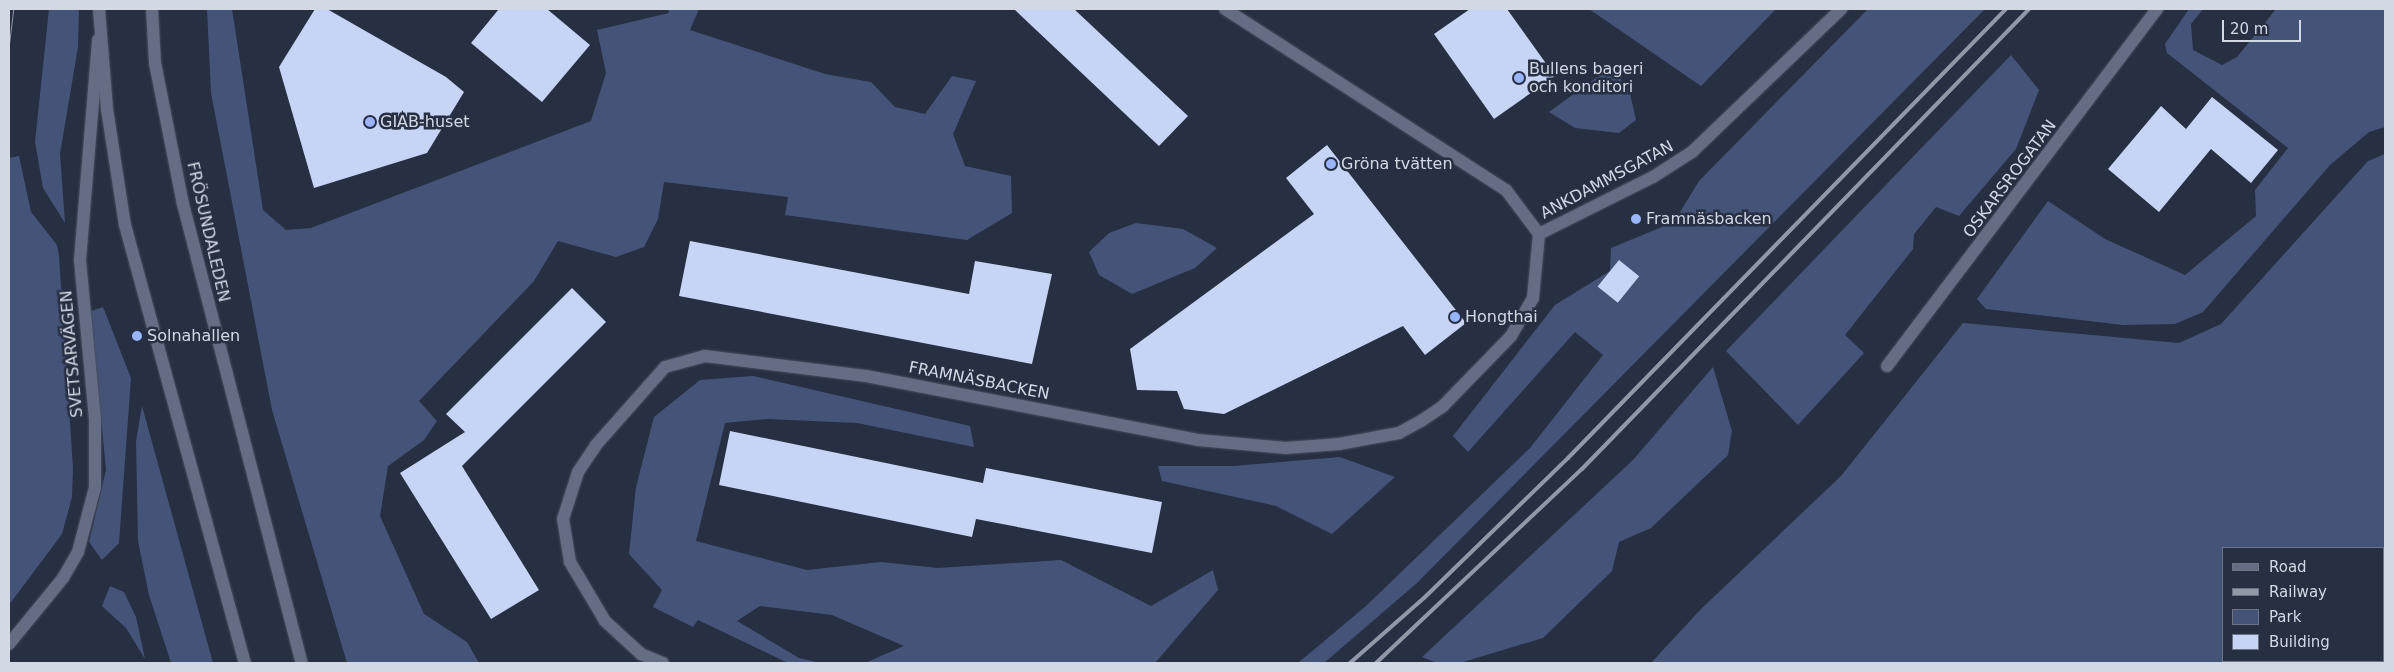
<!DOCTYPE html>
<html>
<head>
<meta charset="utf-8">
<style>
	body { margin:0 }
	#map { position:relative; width:2394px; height:672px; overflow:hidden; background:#272f43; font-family:"DejaVu Sans",sans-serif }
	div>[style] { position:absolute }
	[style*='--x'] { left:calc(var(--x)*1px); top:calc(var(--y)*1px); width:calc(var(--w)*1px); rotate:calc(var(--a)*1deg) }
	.green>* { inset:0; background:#465379 }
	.building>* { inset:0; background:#c7d4f5; transform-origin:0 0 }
	.roads { filter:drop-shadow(0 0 1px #474d5e) drop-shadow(0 0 1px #474d5e) }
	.minor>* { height:12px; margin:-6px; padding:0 6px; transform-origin:6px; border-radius:6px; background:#646d84 }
	.secondary>* { height:12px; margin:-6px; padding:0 6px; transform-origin:6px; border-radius:6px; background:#646d84 }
	.tram>* { height:1px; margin:-0.5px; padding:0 0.5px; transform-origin:0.5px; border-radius:0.5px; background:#9198a7 }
	.rail>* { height:4px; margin:-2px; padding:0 2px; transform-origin:2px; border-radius:2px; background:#9198a7 }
	.dots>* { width:14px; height:14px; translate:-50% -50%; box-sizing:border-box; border:2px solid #272f43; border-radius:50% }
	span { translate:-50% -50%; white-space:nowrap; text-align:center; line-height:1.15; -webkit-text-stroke:5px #272f43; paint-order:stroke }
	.poi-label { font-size:16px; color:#d3d8e5 }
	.left { translate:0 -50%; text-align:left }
	.street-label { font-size:16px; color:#d3d8e5 }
	.frame { position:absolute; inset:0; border:10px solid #d3d8e5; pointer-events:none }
	.legend { position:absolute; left:2222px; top:547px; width:162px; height:115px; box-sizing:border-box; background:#272f43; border:1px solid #6c7384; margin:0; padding:6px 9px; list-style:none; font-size:15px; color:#d3d8e5 }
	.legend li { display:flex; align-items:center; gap:10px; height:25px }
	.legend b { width:25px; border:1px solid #6c7384 }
	.scale { position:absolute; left:2222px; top:20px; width:79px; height:22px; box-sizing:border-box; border:2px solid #d3d8e5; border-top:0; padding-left:6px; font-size:15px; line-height:18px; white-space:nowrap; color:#d3d8e5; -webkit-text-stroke:4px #272f43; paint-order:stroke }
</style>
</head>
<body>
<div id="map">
	<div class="green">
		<i style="clip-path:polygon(49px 9px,79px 9px,78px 47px,60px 154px,65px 223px,43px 188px,35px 142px)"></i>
		<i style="clip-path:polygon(207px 9px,232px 9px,263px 210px,286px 230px,311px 228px,591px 121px,606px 73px,597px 30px,669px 13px,668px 9px,699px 9px,690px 30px,825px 74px,871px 82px,895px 107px,925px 114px,952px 76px,976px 81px,953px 134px,965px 166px,1011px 176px,1012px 213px,967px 240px,785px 215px,788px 197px,664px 182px,658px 219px,644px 247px,616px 257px,558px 241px,534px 281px,419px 401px,437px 421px,424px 440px,388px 466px,380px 516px,424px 614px,467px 642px,479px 663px,347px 663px,272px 410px,211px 93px)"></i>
		<i style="clip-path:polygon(1589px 9px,1776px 9px,1701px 86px)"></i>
		<i style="clip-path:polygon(1868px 9px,1985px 9px,1417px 583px,1324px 663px,1298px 663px,1366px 606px,1530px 448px,1603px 355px,1575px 332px,1468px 452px,1453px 436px,1555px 305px,1610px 271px,1611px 248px,1674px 222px,1699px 181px)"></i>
		<i style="clip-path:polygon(2189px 9px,2203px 9px,2191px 24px,2193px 50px,2222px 65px,2237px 57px,2276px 9px,2385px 9px,2385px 127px,2369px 132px,2330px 165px,2203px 312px,2175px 324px,2123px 325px,1986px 309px,1977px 299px,2048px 201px,2105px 239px,2185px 275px,2256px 216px,2255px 190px,2288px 148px,2167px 53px,2165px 44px)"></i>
		<i style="clip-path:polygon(2011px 55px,2039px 90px,2016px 149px,1959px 216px,1936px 207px,1914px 234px,1913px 249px,1845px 335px,1864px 353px,1798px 425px,1726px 351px)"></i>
		<i style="clip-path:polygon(1611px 67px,1629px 89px,1636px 120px,1619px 133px,1575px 128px,1549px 112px)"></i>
		<i style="clip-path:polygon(evenodd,2385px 154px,2385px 663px,1651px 663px,1701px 609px,1841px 476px,1963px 323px,2179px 343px,2221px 324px,2368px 161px,2385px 154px,2223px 548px,2383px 548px,2383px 661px,2223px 661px,2223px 548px)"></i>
		<i style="clip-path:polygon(19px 156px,31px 212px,57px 245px,59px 256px,73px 468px,72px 497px,62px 534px,9px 605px,9px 158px)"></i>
		<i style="clip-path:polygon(1136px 223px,1183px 229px,1217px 248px,1195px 268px,1132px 294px,1099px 275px,1089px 252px,1109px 233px)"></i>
		<i style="clip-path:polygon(103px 307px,131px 378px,119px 543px,102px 560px,89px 542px,106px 470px,91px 311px)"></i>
		<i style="clip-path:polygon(1713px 367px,1732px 431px,1728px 455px,1651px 528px,1619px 542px,1612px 571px,1543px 638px,1460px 663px,1437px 663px,1422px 657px,1633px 460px)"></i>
		<i style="clip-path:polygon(753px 376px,970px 426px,974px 447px,857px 423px,768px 419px,725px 423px,696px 541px,807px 570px,881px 562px,938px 568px,1061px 560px,1151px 606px,1213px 570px,1218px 590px,1155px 663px,865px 663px,904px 646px,832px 615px,760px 606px,737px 621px,799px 658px,820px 663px,788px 663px,698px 620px,693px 627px,653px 607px,662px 590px,629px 554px,636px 487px,654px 417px,700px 380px)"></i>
		<i style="clip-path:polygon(142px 406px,213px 663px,171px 663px,149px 595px,138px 541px,136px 441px)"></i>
		<i style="clip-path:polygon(1340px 457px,1395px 477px,1332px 534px,1276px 506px,1162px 481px,1158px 466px,1234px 466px)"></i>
		<i style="clip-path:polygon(110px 586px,124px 592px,136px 617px,145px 659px,126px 628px,102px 606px)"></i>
	</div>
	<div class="building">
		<i style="clip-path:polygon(315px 9px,327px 9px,446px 77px,464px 92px,427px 153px,314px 188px,279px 67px)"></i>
		<i style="clip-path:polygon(499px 9px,547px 9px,590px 45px,542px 102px,471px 43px)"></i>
		<i style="clip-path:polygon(1014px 9px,1074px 9px,1188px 116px,1159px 146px)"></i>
		<i style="clip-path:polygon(1470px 9px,1507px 9px,1555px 76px,1494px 119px,1434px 34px)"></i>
		<i style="clip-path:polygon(2212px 97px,2278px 150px,2251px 183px,2211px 149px,2159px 212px,2108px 169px,2161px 106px,2186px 129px)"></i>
		<i style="clip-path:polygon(1327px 145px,1466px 323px,1425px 355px,1403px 326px,1224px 414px,1184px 409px,1177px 391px,1137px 390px,1130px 349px,1314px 214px,1286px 178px)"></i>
		<i style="clip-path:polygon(690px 241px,969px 294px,975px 261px,1052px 274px,1032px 364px,679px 296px)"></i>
		<i style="left:1619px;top:260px;width:26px;height:34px;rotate:39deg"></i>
		<i style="clip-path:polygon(572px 288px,606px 322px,462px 466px,539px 590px,491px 619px,400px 473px,465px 432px,446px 414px)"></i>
		<i style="clip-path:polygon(730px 431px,983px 483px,986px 468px,1162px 502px,1152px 553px,976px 519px,972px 537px,719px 485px)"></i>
	</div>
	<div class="roads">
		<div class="minor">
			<i style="--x:1225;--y:9;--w:334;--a:32.8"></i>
			<i style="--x:1506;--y:190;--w:55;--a:53.1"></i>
			<i style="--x:1539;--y:234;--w:127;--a:-26.6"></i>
			<i style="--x:1653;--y:177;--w:46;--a:-32.7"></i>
			<i style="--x:1692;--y:152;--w:207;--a:-43.8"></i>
			<i style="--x:1887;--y:366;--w:448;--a:-52.9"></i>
			<i style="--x:9;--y:644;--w:85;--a:-50.7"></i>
			<i style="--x:63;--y:578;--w:30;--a:-60"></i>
			<i style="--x:78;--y:552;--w:67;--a:-75.3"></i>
			<i style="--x:95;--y:487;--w:68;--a:-90"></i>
			<i style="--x:95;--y:419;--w:160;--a:-95.4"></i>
			<i style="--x:80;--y:260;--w:221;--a:-85.3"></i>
			<i style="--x:663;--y:663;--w:24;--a:-158"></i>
			<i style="--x:641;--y:654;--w:49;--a:-137.5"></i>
			<i style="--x:605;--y:621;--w:69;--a:-120.7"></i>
			<i style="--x:570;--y:562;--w:44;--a:-99.2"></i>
			<i style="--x:563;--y:519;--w:49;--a:-72.3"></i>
			<i style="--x:578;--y:472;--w:32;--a:-56"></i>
			<i style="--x:596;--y:445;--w:104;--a:-48.5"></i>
			<i style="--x:665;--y:367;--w:41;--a:-15.4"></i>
			<i style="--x:705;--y:356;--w:162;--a:7.1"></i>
			<i style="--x:866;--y:376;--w:338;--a:10.9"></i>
			<i style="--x:1198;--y:440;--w:88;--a:5.2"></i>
			<i style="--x:1286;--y:448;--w:53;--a:-4.3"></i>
			<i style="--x:1339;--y:444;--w:61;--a:-10.4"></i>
			<i style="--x:1399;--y:433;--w:25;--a:-29"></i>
			<i style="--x:1421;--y:421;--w:27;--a:-34"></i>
			<i style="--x:1443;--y:406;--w:98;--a:-45.8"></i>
			<i style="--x:1511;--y:336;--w:44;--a:-59.9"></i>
			<i style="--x:1533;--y:298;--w:64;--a:-84.6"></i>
		</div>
		<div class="secondary">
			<i style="--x:99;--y:9;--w:100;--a:85.4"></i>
			<i style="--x:107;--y:109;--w:117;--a:81.2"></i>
			<i style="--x:125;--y:225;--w:454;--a:74.7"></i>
			<i style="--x:152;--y:9;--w:54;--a:86.8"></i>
			<i style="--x:155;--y:63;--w:144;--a:78.8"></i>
			<i style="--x:183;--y:204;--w:474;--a:75.5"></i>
		</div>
	</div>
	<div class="tram">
		<i style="--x:9;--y:44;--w:35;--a:-83"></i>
	</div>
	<div class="rail">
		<i style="--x:1350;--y:663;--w:98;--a:-41.3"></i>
		<i style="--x:1424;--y:598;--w:201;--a:-44.2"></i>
		<i style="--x:1568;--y:458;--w:627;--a:-45.71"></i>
		<i style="--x:1376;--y:663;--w:283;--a:-43.3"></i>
		<i style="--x:1582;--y:469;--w:641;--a:-45.82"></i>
	</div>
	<div class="dots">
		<i style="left:1519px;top:78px;background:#9ab5fd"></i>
		<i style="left:370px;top:122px;background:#9ab5fd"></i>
		<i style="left:1331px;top:164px;background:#9ab5fd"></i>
		<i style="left:1636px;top:219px;background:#9ab5fd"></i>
		<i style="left:1455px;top:317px;background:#9ab5fd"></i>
		<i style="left:137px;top:336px;background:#9ab5fd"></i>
	</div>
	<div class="poi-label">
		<span class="left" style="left:1529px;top:78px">Bullens bageri<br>och konditori</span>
		<span class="left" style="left:380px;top:122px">GIAB-huset</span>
		<span class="left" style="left:1341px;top:164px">Gröna tvätten</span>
		<span class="left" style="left:1646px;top:219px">Framnäsbacken</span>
		<span class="left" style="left:1465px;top:317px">Hongthai</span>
		<span class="left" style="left:147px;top:336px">Solnahallen</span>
	</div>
	<div class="street-label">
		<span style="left:2010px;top:179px;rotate:-53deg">OSKARSROGATAN</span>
		<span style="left:1607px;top:180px;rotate:-28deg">ANKDAMMSGATAN</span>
		<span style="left:208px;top:232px;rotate:77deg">FRÖSUNDALEDEN</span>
		<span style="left:72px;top:354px;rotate:-95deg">SVETSARVÄGEN</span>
		<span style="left:979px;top:381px;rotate:11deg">FRAMNÄSBACKEN</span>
	</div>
	<div class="frame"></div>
	<ul class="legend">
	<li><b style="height:6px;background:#646d84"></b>Road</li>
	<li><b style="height:6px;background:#9198a7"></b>Railway</li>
	<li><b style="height:14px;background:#465379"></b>Park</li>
	<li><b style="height:14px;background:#c7d4f5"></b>Building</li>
	</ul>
	<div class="scale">20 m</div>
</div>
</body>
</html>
